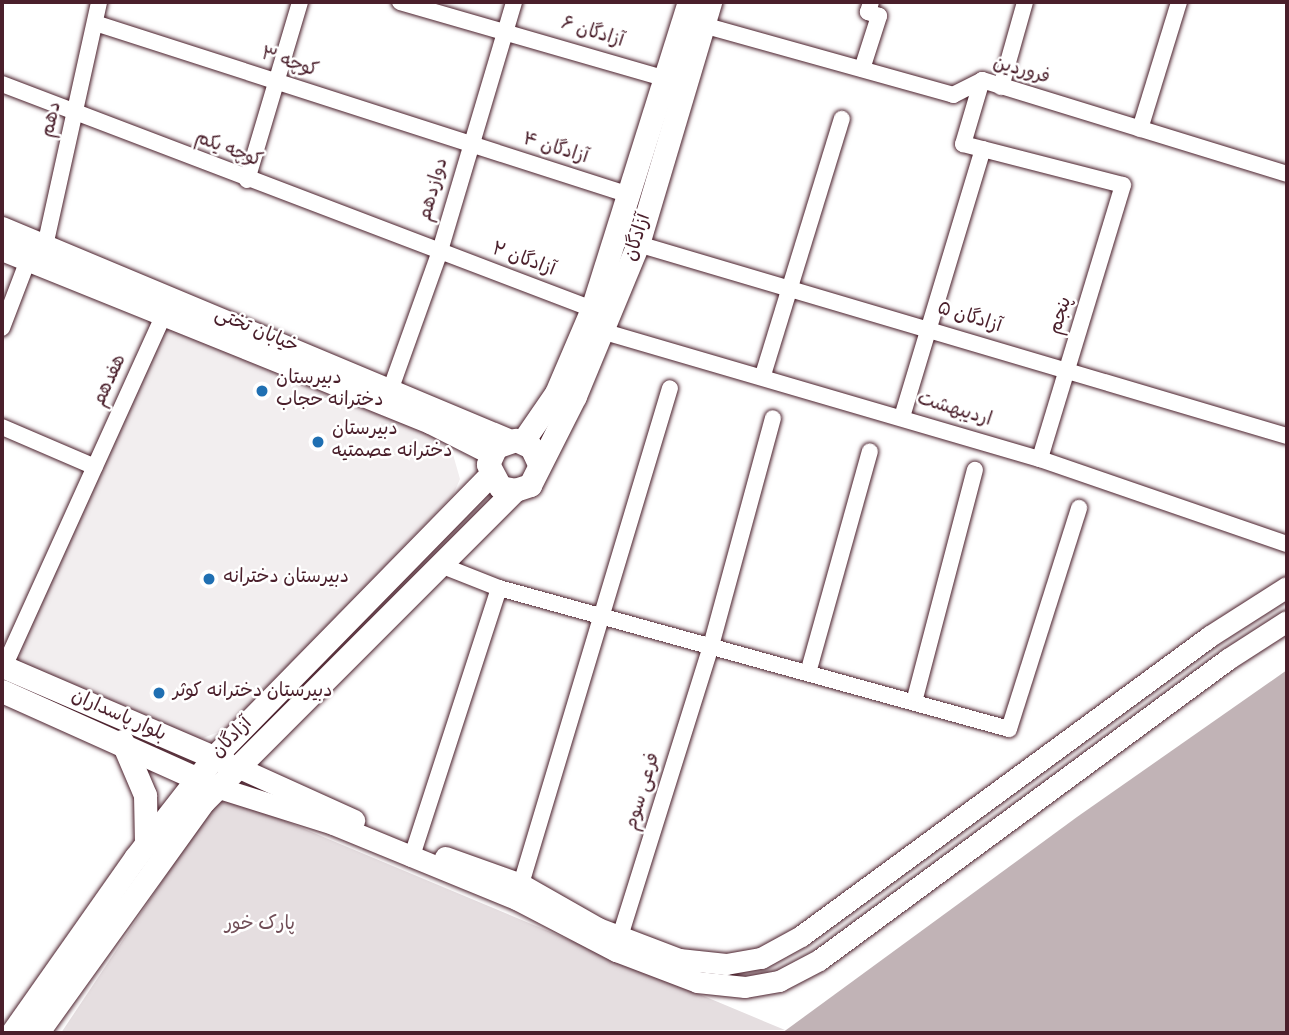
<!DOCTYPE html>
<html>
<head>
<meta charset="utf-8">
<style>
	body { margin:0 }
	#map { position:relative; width:1289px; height:1035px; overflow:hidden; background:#fff; font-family:"Gochi Hand","Playpen Sans Arabic",sans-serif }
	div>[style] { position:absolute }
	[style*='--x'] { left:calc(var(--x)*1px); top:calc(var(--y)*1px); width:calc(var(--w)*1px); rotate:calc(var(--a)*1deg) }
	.built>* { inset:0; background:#f2eeef }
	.green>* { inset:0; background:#e5dee0 }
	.water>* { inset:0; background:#c1b3b6 }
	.roads { filter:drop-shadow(0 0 2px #4a1f2b) drop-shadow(0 0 2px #4a1f2b) }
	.minor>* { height:16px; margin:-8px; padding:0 8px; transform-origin:8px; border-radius:8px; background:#fff }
	.tertiary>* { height:21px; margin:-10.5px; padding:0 10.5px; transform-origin:10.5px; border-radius:10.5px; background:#fff }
	.secondary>* { height:23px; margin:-11.5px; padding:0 11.5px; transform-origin:11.5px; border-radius:11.5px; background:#fff }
	.dots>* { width:19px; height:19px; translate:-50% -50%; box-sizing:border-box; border:4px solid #fff; border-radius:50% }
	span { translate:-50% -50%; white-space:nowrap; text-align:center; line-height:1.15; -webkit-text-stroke:5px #fff; paint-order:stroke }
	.street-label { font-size:19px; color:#4a1f2b }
	.poi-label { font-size:19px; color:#4a1f2b }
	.left { translate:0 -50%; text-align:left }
	.park-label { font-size:19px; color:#714f58 }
	.frame { position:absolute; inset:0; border:4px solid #4a1f2b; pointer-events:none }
</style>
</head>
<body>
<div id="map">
	<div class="built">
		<i style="clip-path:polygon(165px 325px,439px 436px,450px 444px,460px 479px,453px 495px,226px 729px,198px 740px,6px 662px)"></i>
	</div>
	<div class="green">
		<i style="clip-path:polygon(236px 800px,290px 823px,785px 1030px,61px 1033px,203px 820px,220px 802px)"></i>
	</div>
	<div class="water">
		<i style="clip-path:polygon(1287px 670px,1287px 1033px,782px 1033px,1077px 817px)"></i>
	</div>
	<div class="roads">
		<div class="minor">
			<i style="--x:400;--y:2;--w:277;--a:16.1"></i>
			<i style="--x:95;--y:23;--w:561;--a:17.85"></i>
			<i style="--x:703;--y:25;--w:260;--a:15.6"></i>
			<i style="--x:953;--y:95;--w:33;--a:-27"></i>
			<i style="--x:982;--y:80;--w:319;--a:17.1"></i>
			<i style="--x:862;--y:69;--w:56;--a:-72.2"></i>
			<i style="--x:879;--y:16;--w:12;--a:-160"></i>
			<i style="--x:868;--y:12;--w:10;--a:-73"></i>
			<i style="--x:982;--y:80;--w:67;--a:106.5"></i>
			<i style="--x:963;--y:144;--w:165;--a:14.4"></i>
			<i style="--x:1123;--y:185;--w:286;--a:106.9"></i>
			<i style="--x:2;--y:84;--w:631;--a:20.87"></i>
			<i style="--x:1001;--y:87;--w:88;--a:-74.2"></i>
			<i style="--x:1140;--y:129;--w:133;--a:-72.9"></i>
			<i style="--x:247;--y:180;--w:186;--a:-73.4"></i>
			<i style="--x:638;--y:244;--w:677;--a:16.48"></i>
			<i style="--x:45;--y:246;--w:250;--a:-77.5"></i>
			<i style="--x:2;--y:328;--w:73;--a:-69.1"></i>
			<i style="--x:605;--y:332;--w:453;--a:16.3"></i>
			<i style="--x:1040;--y:459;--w:261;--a:19"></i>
			<i style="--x:763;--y:375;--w:268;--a:-72.9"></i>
			<i style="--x:391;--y:388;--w:142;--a:-70.3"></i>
			<i style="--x:439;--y:254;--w:263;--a:-73.4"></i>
			<i style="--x:902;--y:417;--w:280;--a:-73.2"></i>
			<i style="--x:2;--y:427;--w:101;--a:23.3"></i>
			<i style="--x:438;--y:564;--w:66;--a:21.5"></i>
			<i style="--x:4;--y:667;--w:390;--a:-65.6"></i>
			<i style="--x:808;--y:673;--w:230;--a:-74.4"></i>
			<i style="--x:914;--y:702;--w:240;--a:-75.3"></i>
			<i style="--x:411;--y:859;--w:285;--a:-72"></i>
			<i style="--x:499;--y:588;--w:529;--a:15.45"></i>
			<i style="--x:1009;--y:729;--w:232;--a:-72.4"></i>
			<i style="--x:518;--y:894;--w:528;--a:-73.28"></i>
			<i style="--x:617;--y:946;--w:314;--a:-72.6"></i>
			<i style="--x:711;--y:646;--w:236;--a:-74.8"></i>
		</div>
		<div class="tertiary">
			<i style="--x:235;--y:766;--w:131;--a:24.4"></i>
			<i style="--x:216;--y:787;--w:123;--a:17.5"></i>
			<i style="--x:333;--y:824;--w:198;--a:22.3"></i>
			<i style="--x:516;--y:899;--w:113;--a:27.5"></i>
			<i style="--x:616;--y:951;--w:87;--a:20.9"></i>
			<i style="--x:697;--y:982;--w:48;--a:5.9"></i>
			<i style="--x:745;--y:987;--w:35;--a:-10"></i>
			<i style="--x:779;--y:981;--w:45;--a:-27.7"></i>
			<i style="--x:819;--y:960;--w:508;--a:-36.35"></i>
			<i style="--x:1228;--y:659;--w:70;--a:-32.8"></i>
			<i style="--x:445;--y:857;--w:81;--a:19.6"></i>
			<i style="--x:521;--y:884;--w:89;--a:29.7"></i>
			<i style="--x:598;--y:928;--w:87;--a:20.9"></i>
			<i style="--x:679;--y:959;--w:47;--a:6.1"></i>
			<i style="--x:726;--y:964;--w:36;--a:-10"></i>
			<i style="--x:761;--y:958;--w:46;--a:-28.8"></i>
			<i style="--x:801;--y:936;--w:507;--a:-36.26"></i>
			<i style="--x:1210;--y:636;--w:91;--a:-32.5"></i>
		</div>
		<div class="secondary">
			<i style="--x:2;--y:228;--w:549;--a:22.73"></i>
			<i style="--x:2;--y:249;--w:462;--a:22"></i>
			<i style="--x:430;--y:422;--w:68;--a:26.9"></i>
			<i style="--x:523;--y:441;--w:58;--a:-55.5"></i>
			<i style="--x:556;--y:393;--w:91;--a:-66.8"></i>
			<i style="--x:592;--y:309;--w:322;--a:-72.5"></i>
			<i style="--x:539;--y:464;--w:19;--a:-115"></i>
			<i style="--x:531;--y:447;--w:17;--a:-155"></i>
			<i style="--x:516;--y:440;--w:21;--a:161"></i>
			<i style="--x:496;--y:447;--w:19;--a:115"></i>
			<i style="--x:488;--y:464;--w:26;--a:62"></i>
			<i style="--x:500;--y:487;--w:15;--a:11"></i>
			<i style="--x:515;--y:490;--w:16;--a:-18"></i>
			<i style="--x:530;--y:485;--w:100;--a:-63.2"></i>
			<i style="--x:575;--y:396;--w:165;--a:-67.5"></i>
			<i style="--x:638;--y:244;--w:252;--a:-73.4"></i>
			<i style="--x:2;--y:666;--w:243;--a:23.3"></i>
			<i style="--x:2;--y:691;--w:227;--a:24.2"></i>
			<i style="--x:122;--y:741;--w:59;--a:66.9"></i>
			<i style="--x:145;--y:795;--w:49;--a:88.8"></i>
			<i style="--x:12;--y:1033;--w:214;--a:-54.9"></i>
			<i style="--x:135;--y:858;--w:128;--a:-52"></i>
			<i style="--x:214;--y:757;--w:395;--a:-45.6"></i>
			<i style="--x:37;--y:1033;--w:286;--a:-54.3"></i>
			<i style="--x:204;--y:801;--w:440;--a:-45"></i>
		</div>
	</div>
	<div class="dots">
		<i style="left:262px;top:391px;background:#1f6fb2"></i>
		<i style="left:318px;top:442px;background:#1f6fb2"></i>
		<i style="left:209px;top:579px;background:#1f6fb2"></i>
		<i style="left:159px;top:693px;background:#1f6fb2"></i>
	</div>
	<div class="street-label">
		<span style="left:592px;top:34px;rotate:17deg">آزادگان ۶</span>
		<span style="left:289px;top:64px;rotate:18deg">کوچه ۳</span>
		<span style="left:1021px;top:72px;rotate:16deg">فروردین</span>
		<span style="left:53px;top:120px;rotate:-77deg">دهم</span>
		<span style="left:555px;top:150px;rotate:17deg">آزادگان ۴</span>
		<span style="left:228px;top:151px;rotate:21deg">کوچه یکم</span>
		<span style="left:435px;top:190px;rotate:-74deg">دوازدهم</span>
		<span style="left:639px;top:238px;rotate:-72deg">آزادگان</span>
		<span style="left:523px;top:261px;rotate:20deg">آزادگان ۲</span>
		<span style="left:1062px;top:316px;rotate:-73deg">پنجم</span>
		<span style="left:969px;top:319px;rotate:17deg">آزادگان ۵</span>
		<span style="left:256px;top:332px;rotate:23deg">خیابان تختی</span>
		<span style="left:111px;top:381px;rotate:-65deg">هفدهم</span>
		<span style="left:954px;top:411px;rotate:17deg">اردیبهشت</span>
		<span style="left:118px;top:717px;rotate:24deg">بلوار پاسداران</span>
		<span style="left:233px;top:739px;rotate:-45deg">آزادگان</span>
		<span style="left:644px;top:792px;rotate:-73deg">فرعی سوم</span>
	</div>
	<div class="poi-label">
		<span class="left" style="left:276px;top:391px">دبیرستان<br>دخترانه حجاب</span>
		<span class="left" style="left:332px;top:442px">دبیرستان<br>دخترانه عصمتیه</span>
		<span class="left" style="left:223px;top:579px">دبیرستان دخترانه</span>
		<span class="left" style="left:173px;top:693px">دبیرستان دخترانه کوثر</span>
	</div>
	<div class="park-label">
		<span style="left:260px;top:926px">پارک خور</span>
	</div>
	<div class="frame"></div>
</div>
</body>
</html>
